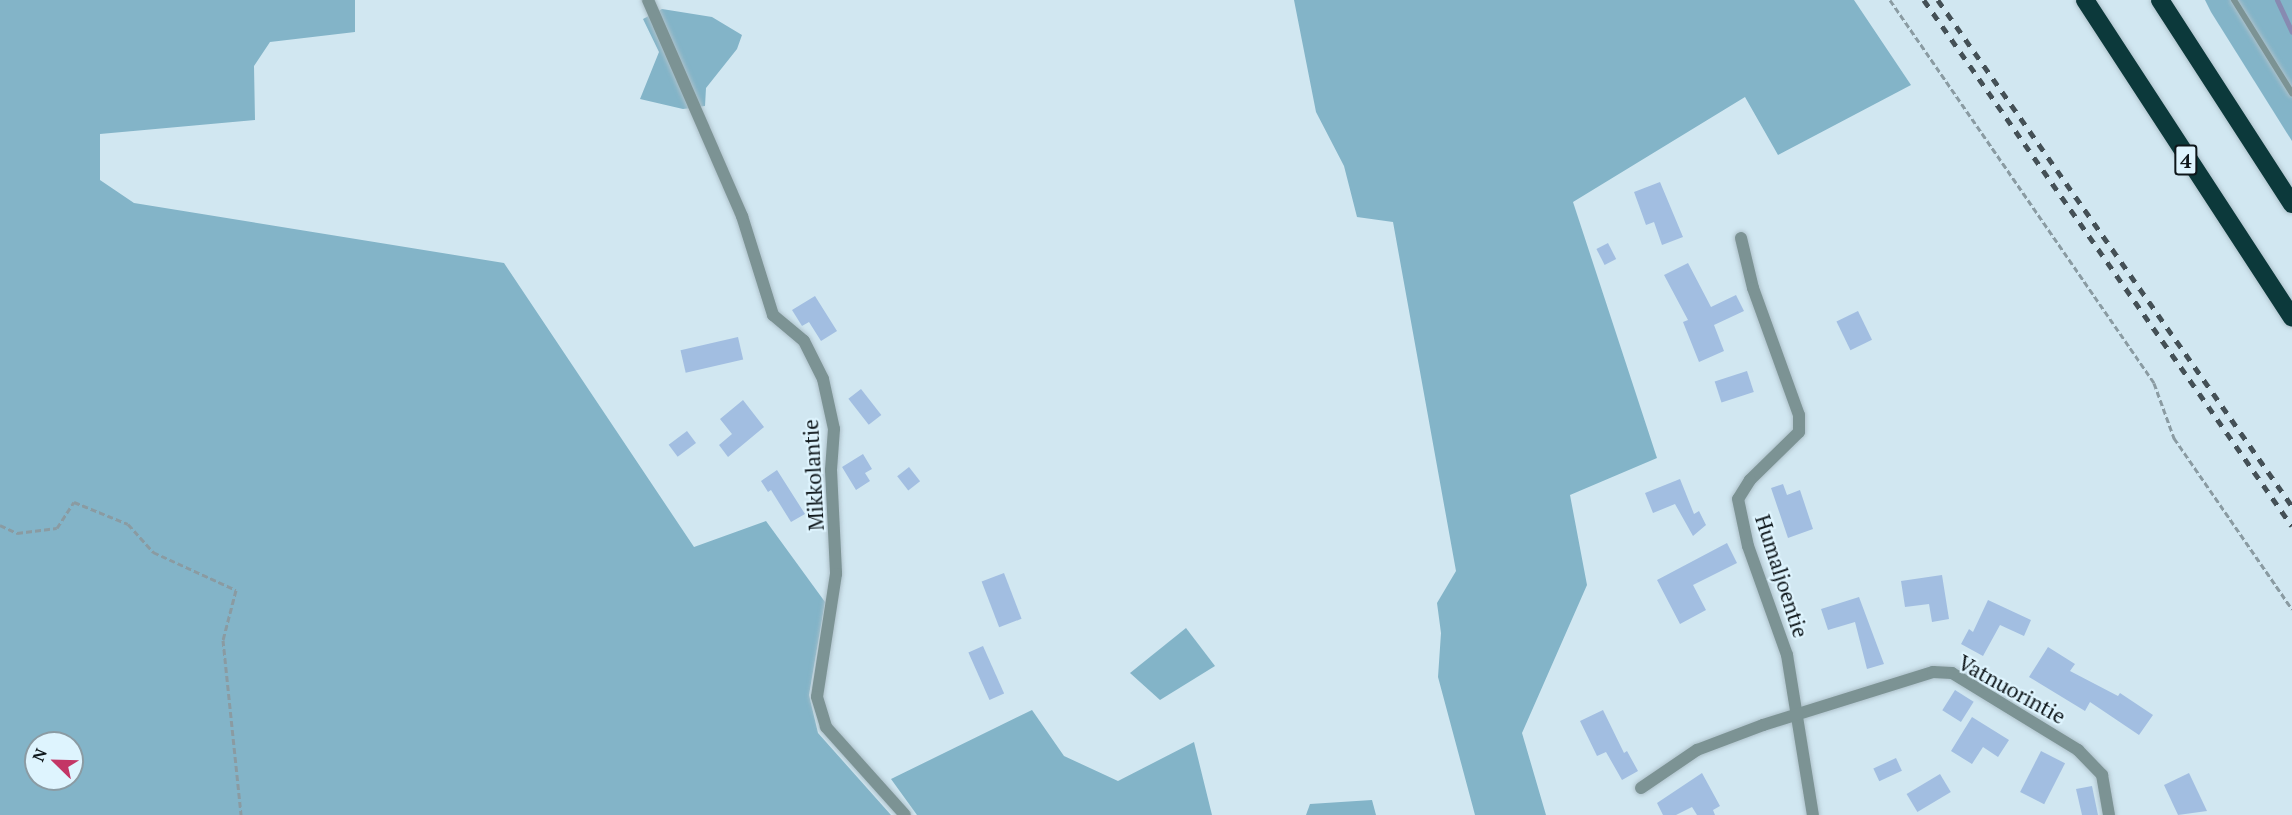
<!DOCTYPE html>
<html>
<head>
<meta charset="utf-8">
<style>
	body { margin:0 }
	#map { position:relative; width:2292px; height:815px; overflow:hidden; background:#d1e7f1; font-family:"PT Serif",serif }
	div>[style] { position:absolute }
	[style*='--x'] { left:calc(var(--x)*1px); top:calc(var(--y)*1px); width:calc(var(--w)*1px); rotate:calc(var(--a)*1deg) }
	.forest>* { inset:0; background:#83b4c8 }
	.stream>* { height:5px; margin:-2.5px; padding:0 2.5px; transform-origin:2.5px; border-radius:2.5px; background:#878ab1 }
	.building>* { inset:0; background:#a2bee1; transform-origin:0 0 }
	.path>* { height:3px; margin-top:-1.5px; transform-origin:0; background:repeating-linear-gradient(90deg,#8a9ba2 0 6px,transparent 0 9px) }
	.roads { filter:drop-shadow(0 0 2px #aec1ca) drop-shadow(0 0 2px #aec1ca) }
	.service>* { height:6px; margin:-3px; padding:0 3px; transform-origin:3px; border-radius:3px; background:#7c9394 }
	.minor>* { height:12px; margin:-6px; padding:0 6px; transform-origin:6px; border-radius:6px; background:#7c9394 }
	.motorway>* { height:18px; margin:-9px; padding:0 9px; transform-origin:9px; border-radius:9px; background:#0c393b }
	.rail>* { height:4.5px; margin-top:-2.25px; transform-origin:0; background:repeating-linear-gradient(90deg,#445056 0 8px,transparent 0 16px) }
	span { translate:-50% -50%; white-space:nowrap; text-align:center; line-height:1.15; -webkit-text-stroke:4.5px #def4fe; paint-order:stroke }
	.shield-label span { padding:2px 4px; background:#def4fe; border:2px solid; border-radius:4px; -webkit-text-stroke-width:0 }
	.shield-label { font-size:20px; color:#0e161a; font-weight:700 }
	.street-label { font-size:21px; color:#0e161a }
	.north { position:absolute; left:24px; top:731px; width:60px; height:60px; box-sizing:border-box; background:#def4fe; border:2px solid #8b9ba3; border-radius:50%; rotate:293deg; font-size:16px; font-weight:700; line-height:24px; text-align:center; color:#0e161a }
	.north::after { content:''; display:block; margin:auto; width:21px; height:27px; background:#c33666; clip-path:polygon(50% 0,100% 100%,50% 72%,0 100%) }
</style>
</head>
<body>
<div id="map">
	<div class="forest">
		<i style="clip-path:polygon(evenodd,0 0,355px 0,355px 32px,270px 42px,254px 66px,255px 120px,100px 134px,100px 180px,134px 203px,504px 263px,694px 547px,766px 521px,825px 602px,809px 695px,818px 733px,891px 815px,0 815px,0 0,36px 743px,72px 743px,72px 779px,36px 779px,36px 743px)"></i>
		<i style="clip-path:polygon(1294px 0,1854px 0,1911px 85px,1778px 155px,1745px 97px,1573px 202px,1657px 458px,1570px 495px,1587px 585px,1522px 733px,1546px 815px,1475px 815px,1438px 677px,1441px 633px,1437px 603px,1456px 571px,1393px 222px,1357px 217px,1344px 166px,1316px 112px)"></i>
		<i style="clip-path:polygon(2205px 0,2292px 0,2292px 141px,2211px 12px)"></i>
		<i style="clip-path:polygon(662px 9px,712px 17px,742px 35px,737px 49px,706px 88px,705px 106px,683px 109px,640px 99px,659px 52px,643px 19px)"></i>
		<i style="clip-path:polygon(1186px 628px,1215px 666px,1160px 700px,1130px 673px)"></i>
		<i style="clip-path:polygon(1032px 710px,1064px 756px,1118px 781px,1194px 742px,1212px 815px,917px 815px,891px 779px)"></i>
		<i style="clip-path:polygon(1372px 800px,1376px 815px,1306px 815px,1310px 804px)"></i>
	</div>
	<div class="stream">
		<i style="--x:2277;--y:0;--w:35;--a:65"></i>
	</div>
	<div class="building">
		<i style="clip-path:polygon(1660px 182px,1683px 237px,1662px 245px,1654px 222px,1646px 225px,1634px 192px)"></i>
		<i style="left:1608px;top:243px;width:18px;height:13px;rotate:63deg"></i>
		<i style="clip-path:polygon(1688px 263px,1711px 307px,1736px 295px,1744px 311px,1714px 325px,1724px 351px,1699px 362px,1683px 322px,1688px 320px,1664px 275px)"></i>
		<i style="clip-path:polygon(815px 296px,837px 331px,821px 341px,809px 322px,802px 326px,792px 310px)"></i>
		<i style="left:1858px;top:311px;width:32px;height:24px;rotate:64deg"></i>
		<i style="left:738px;top:337px;width:23px;height:59px;rotate:77deg"></i>
		<i style="left:1747px;top:371px;width:22px;height:34px;rotate:72deg"></i>
		<i style="left:861px;top:389px;width:33px;height:16px;rotate:52deg"></i>
		<i style="clip-path:polygon(743px 400px,764px 427px,728px 457px,719px 445px,732px 434px,720px 419px)"></i>
		<i style="left:687px;top:431px;width:15px;height:23px;rotate:53deg"></i>
		<i style="clip-path:polygon(863px 454px,872px 469px,865px 473px,870px 481px,856px 490px,842px 467px)"></i>
		<i style="left:909px;top:467px;width:18px;height:15px;rotate:52deg"></i>
		<i style="clip-path:polygon(777px 470px,805px 514px,791px 522px,771px 490px,768px 492px,761px 481px)"></i>
		<i style="clip-path:polygon(1680px 479px,1694px 514px,1699px 511px,1706px 525px,1693px 536px,1675px 504px,1653px 513px,1645px 493px)"></i>
		<i style="clip-path:polygon(1783px 484px,1787px 495px,1800px 490px,1813px 529px,1788px 538px,1771px 488px)"></i>
		<i style="clip-path:polygon(1727px 543px,1737px 563px,1693px 585px,1706px 610px,1680px 624px,1657px 580px)"></i>
		<i style="left:1004px;top:573px;width:49px;height:24px;rotate:69deg"></i>
		<i style="clip-path:polygon(1942px 575px,1949px 619px,1932px 622px,1929px 604px,1905px 607px,1901px 581px)"></i>
		<i style="clip-path:polygon(1859px 597px,1884px 664px,1867px 669px,1855px 622px,1828px 630px,1821px 609px)"></i>
		<i style="clip-path:polygon(1988px 600px,2031px 620px,2024px 636px,2000px 625px,1983px 656px,1961px 644px,1969px 629px,1973px 632px)"></i>
		<i style="left:983px;top:646px;width:52px;height:16px;rotate:66deg"></i>
		<i style="clip-path:polygon(2048px 647px,2075px 664px,2070px 671px,2118px 696px,2120px 693px,2153px 715px,2139px 735px,2090px 702px,2085px 711px,2029px 677px)"></i>
		<i style="left:1955px;top:690px;width:22px;height:24px;rotate:32deg"></i>
		<i style="clip-path:polygon(1603px 710px,1624px 753px,1627px 751px,1638px 771px,1622px 780px,1606px 752px,1597px 756px,1580px 721px)"></i>
		<i style="clip-path:polygon(1972px 717px,2009px 740px,1998px 757px,1983px 747px,1972px 764px,1951px 751px)"></i>
		<i style="left:2041px;top:751px;width:27px;height:46px;rotate:27deg"></i>
		<i style="left:1896px;top:758px;width:14px;height:25px;rotate:65deg"></i>
		<i style="clip-path:polygon(1702px 773px,1720px 806px,1713px 810px,1715px 815px,1697px 815px,1692px 807px,1676px 815px,1663px 815px,1657px 803px)"></i>
		<i style="clip-path:polygon(2189px 773px,2207px 811px,2178px 815px,2164px 785px)"></i>
		<i style="left:1940px;top:774px;width:21px;height:39px;rotate:59deg"></i>
		<i style="clip-path:polygon(2092px 786px,2098px 815px,2082px 815px,2076px 789px)"></i>
	</div>
	<div class="path">
		<i style="--x:1890;--y:0;--w:465;--a:55.4"></i>
		<i style="--x:2154;--y:383;--w:59;--a:70"></i>
		<i style="--x:2174;--y:438;--w:208;--a:55.4"></i>
		<i style="--x:0;--y:525;--w:19;--a:25"></i>
		<i style="--x:17;--y:533;--w:40;--a:-7.1"></i>
		<i style="--x:57;--y:528;--w:31;--a:-57"></i>
		<i style="--x:74;--y:502;--w:58;--a:22.2"></i>
		<i style="--x:128;--y:524;--w:38;--a:48"></i>
		<i style="--x:153;--y:552;--w:91;--a:24.6"></i>
		<i style="--x:236;--y:590;--w:52;--a:104.6"></i>
		<i style="--x:223;--y:640;--w:176;--a:84.1"></i>
	</div>
	<div class="roads">
		<div class="service">
			<i style="--x:2234;--y:0;--w:110;--a:58.1"></i>
		</div>
		<div class="minor">
			<i style="--x:648;--y:0;--w:236;--a:66.5"></i>
			<i style="--x:742;--y:216;--w:104;--a:72.6"></i>
			<i style="--x:773;--y:315;--w:40;--a:40"></i>
			<i style="--x:804;--y:341;--w:42;--a:63.4"></i>
			<i style="--x:823;--y:379;--w:51;--a:77.6"></i>
			<i style="--x:834;--y:429;--w:41;--a:94.2"></i>
			<i style="--x:831;--y:470;--w:104;--a:87.2"></i>
			<i style="--x:836;--y:574;--w:124;--a:98.8"></i>
			<i style="--x:817;--y:697;--w:31;--a:73"></i>
			<i style="--x:826;--y:727;--w:118;--a:48.1"></i>
			<i style="--x:1741;--y:238;--w:51;--a:76.5"></i>
			<i style="--x:1753;--y:288;--w:135;--a:70.1"></i>
			<i style="--x:1799;--y:415;--w:17;--a:90"></i>
			<i style="--x:1799;--y:432;--w:69;--a:135.6"></i>
			<i style="--x:1750;--y:480;--w:22;--a:122"></i>
			<i style="--x:1738;--y:499;--w:48;--a:78"></i>
			<i style="--x:1748;--y:546;--w:116;--a:70.3"></i>
			<i style="--x:1787;--y:655;--w:162;--a:80.8"></i>
			<i style="--x:1641;--y:788;--w:68;--a:-34.2"></i>
			<i style="--x:1697;--y:750;--w:71;--a:-20.7"></i>
			<i style="--x:1763;--y:725;--w:178;--a:-17.3"></i>
			<i style="--x:1933;--y:672;--w:19;--a:3"></i>
			<i style="--x:1952;--y:673;--w:148;--a:31.4"></i>
			<i style="--x:2078;--y:750;--w:35;--a:46"></i>
			<i style="--x:2102;--y:775;--w:41;--a:80.1"></i>
		</div>
		<div class="motorway">
			<i style="--x:2085;--y:0;--w:379;--a:56.9"></i>
			<i style="--x:2160;--y:0;--w:243;--a:57.1"></i>
		</div>
	</div>
	<div class="rail">
		<i style="--x:1924;--y:0;--w:642;--a:55.02"></i>
		<i style="--x:1938;--y:0;--w:618;--a:55.02"></i>
	</div>
	<div class="shield-label">
		<span style="left:2186px;top:160px">4</span>
	</div>
	<div class="street-label">
		<span style="left:813px;top:475px;rotate:-93deg">Mikkolantie</span>
		<span style="left:1782px;top:576px;rotate:72deg">Humaljoentie</span>
		<span style="left:2012px;top:689px;rotate:29deg">Vatnuorintie</span>
	</div>
	<div class="north">N</div>
</div>
</body>
</html>
